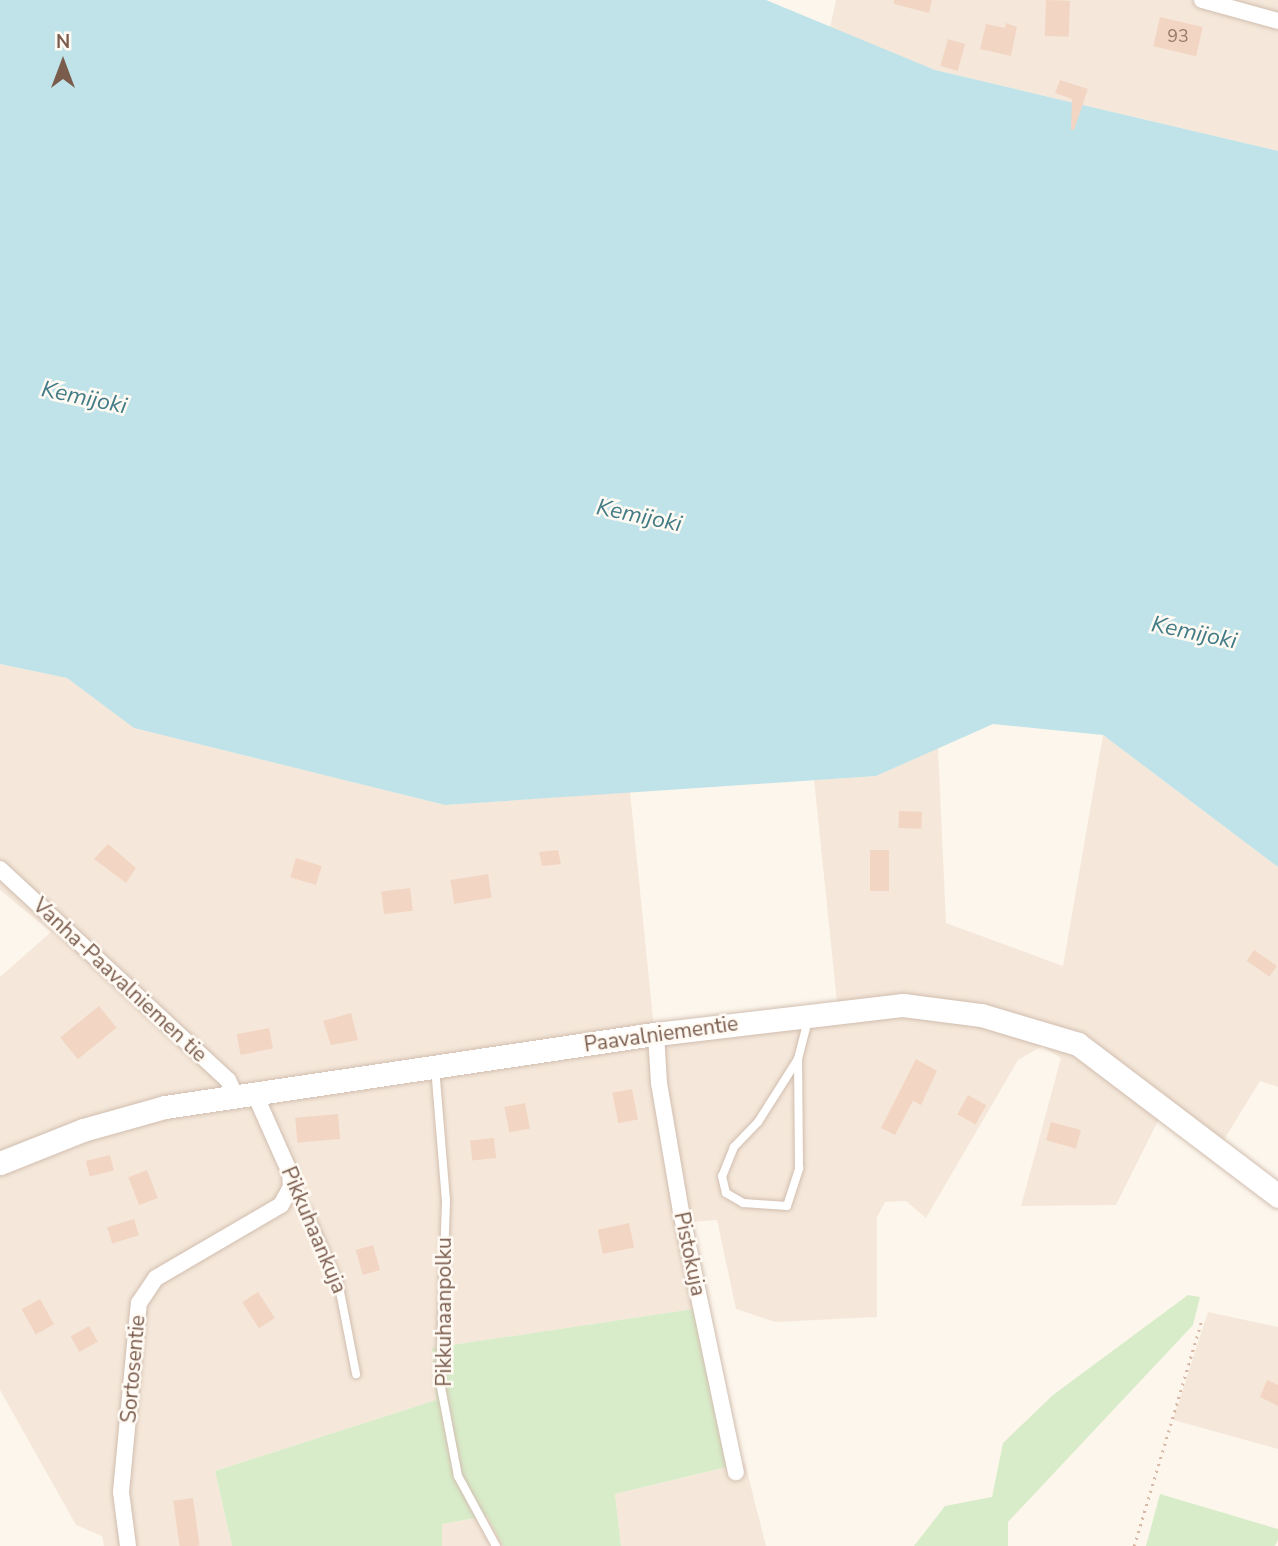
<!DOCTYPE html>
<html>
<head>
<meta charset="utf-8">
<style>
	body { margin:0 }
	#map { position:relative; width:1278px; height:1546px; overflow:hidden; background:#fdf6ec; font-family:"Nunito Sans",sans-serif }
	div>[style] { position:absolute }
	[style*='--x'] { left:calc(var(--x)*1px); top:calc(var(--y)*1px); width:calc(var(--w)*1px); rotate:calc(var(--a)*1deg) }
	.residential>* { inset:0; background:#f5e8da }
	.green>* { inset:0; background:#d8ecc9 }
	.water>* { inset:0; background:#bfe3e8 }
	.building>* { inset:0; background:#f3d5c3; transform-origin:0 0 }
	.path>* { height:2.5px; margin-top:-1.25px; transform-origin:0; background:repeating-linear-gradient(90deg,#d9b8a5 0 2px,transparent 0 7px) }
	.roads { filter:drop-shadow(0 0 2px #d1beb0) drop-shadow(0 0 2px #d1beb0) }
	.lane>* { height:8px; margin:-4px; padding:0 4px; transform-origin:4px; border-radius:4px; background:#fff }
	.street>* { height:16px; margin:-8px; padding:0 8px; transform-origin:8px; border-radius:8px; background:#fff }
	.secondary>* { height:23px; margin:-11.5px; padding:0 11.5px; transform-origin:11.5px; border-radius:11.5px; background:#fff }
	span { translate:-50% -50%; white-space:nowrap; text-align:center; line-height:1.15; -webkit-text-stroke:5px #fffaf3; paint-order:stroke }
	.number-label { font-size:18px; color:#987a6a }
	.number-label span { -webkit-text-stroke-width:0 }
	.street-label { font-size:21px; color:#7a5c4d }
	.water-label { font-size:23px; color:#437c86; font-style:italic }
	.north { position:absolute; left:28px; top:28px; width:70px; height:70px; -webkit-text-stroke:5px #fffaf3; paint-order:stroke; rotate:0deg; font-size:19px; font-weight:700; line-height:28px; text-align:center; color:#7a5c4d }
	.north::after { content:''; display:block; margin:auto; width:24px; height:32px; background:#7a5c4d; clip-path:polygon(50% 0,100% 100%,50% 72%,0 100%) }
</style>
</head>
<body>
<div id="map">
	<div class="residential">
		<i style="clip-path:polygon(836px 0,1278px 0,1278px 151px,935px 70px,830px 28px)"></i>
		<i style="clip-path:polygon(0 664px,67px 678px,134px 728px,445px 805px,630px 792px,654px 1028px,837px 1002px,814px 780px,876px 776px,938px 748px,946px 923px,1063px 966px,1103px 735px,1278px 867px,1278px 1087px,1260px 1081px,1211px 1161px,1159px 1119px,1116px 1205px,1021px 1206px,1061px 1058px,1042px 1046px,1018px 1060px,926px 1218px,906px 1201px,885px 1202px,877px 1217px,877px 1317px,775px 1322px,736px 1309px,717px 1220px,676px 1223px,693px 1309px,432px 1348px,436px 1400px,215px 1471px,232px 1546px,104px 1546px,102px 1536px,76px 1525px,0 1390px,0 977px,51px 932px,0 890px)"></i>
		<i style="clip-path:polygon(1208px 1312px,1278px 1327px,1278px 1449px,1173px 1420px)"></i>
		<i style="clip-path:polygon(745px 1463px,766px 1546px,621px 1546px,615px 1494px)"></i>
		<i style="clip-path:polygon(488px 1516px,503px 1546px,442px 1546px,442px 1524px)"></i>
	</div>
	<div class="green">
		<i style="clip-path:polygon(1188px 1295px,1200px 1297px,1193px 1325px,1008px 1522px,1008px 1546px,914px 1546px,945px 1506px,992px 1497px,1003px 1443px,1053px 1395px)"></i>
		<i style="clip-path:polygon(693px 1309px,727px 1467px,615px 1494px,621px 1546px,503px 1546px,487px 1516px,442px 1524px,442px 1546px,232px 1546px,215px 1471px,436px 1400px,432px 1348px)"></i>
		<i style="clip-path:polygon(1160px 1494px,1278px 1529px,1278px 1540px,1275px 1546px,1146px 1546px)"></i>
	</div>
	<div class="water">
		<i style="clip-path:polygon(0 0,766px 0,935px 70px,1278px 151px,1278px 867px,1103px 735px,993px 724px,876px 776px,445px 805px,134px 728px,67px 678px,0 664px)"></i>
	</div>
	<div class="building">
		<i style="clip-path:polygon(894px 0,932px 0,929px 13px,894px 4px)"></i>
		<i style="left:1046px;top:0;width:24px;height:36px;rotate:2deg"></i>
		<i style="left:1160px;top:17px;width:44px;height:30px;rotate:13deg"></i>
		<i style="clip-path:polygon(1006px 23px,1017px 27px,1011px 56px,980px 49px,986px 24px,1005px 28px)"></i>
		<i style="left:948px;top:39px;width:18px;height:28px;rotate:16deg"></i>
		<i style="clip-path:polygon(1060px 80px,1088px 89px,1074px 130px,1071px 130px,1072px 99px,1055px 93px)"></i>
		<i style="left:899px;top:811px;width:23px;height:17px;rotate:2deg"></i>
		<i style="clip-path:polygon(108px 844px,136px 868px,126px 883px,94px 859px)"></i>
		<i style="clip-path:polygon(558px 850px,561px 864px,542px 866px,539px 852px)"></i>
		<i style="left:870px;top:850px;width:19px;height:41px"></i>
		<i style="left:296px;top:858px;width:27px;height:20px;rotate:17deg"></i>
		<i style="left:488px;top:874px;width:24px;height:38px;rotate:81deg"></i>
		<i style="left:410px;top:888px;width:23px;height:29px;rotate:83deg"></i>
		<i style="left:1254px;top:950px;width:28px;height:13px;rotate:35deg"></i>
		<i style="left:99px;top:1006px;width:28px;height:50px;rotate:51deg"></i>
		<i style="clip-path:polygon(351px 1013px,358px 1040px,331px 1045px,323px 1021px)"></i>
		<i style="left:269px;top:1028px;width:21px;height:33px;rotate:79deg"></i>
		<i style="clip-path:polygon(916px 1059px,937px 1071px,921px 1105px,913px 1101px,895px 1135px,881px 1128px)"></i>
		<i style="left:632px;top:1089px;width:31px;height:20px;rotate:79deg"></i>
		<i style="left:968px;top:1095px;width:21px;height:22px;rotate:29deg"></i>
		<i style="left:525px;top:1103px;width:26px;height:21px;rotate:79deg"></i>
		<i style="left:338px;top:1114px;width:25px;height:43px;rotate:85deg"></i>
		<i style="left:1051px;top:1122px;width:31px;height:19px;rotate:15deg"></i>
		<i style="left:494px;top:1138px;width:20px;height:24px;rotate:84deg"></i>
		<i style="left:110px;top:1155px;width:16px;height:25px;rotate:76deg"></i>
		<i style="left:147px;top:1170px;width:30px;height:20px;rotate:69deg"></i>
		<i style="left:134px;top:1219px;width:17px;height:28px;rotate:73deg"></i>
		<i style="left:629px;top:1223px;width:25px;height:32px;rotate:78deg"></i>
		<i style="left:373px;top:1245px;width:26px;height:18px;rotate:74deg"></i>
		<i style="left:258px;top:1292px;width:31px;height:19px;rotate:57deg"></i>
		<i style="left:40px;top:1299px;width:29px;height:21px;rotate:61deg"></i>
		<i style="left:89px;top:1326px;width:18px;height:21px;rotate:61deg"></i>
		<i style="clip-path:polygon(1267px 1380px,1278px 1385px,1278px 1406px,1260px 1397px)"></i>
		<i style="left:193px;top:1498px;width:48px;height:20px;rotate:82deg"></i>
	</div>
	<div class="path">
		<i style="--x:1134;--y:1546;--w:236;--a:-73.3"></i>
	</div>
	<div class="roads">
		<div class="lane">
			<i style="--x:798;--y:1059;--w:75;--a:122.4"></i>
			<i style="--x:758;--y:1122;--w:35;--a:134"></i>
			<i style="--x:734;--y:1147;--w:31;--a:112"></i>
			<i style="--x:722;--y:1176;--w:17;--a:77"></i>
			<i style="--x:726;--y:1193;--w:20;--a:30"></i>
			<i style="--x:743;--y:1203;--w:44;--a:3.9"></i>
			<i style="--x:787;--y:1206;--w:40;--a:-72"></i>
			<i style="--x:799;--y:1168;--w:109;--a:-90.5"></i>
			<i style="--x:798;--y:1059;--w:40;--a:-75.6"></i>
			<i style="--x:435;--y:1067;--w:134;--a:85.3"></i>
			<i style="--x:446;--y:1201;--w:181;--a:91.9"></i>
			<i style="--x:440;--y:1382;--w:96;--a:79.2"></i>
			<i style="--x:458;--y:1476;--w:80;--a:61.5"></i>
			<i style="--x:291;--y:1187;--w:32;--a:56"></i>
			<i style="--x:309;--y:1214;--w:73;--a:66.6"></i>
			<i style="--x:338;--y:1281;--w:95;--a:79"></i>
		</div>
		<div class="street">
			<i style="--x:1202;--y:0;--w:79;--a:15.4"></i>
			<i style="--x:0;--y:869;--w:311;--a:42.8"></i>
			<i style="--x:228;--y:1080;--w:17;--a:65"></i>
			<i style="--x:656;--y:1034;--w:49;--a:86.5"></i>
			<i style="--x:659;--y:1083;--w:131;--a:80.3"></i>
			<i style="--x:681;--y:1212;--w:266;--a:78.1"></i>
			<i style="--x:128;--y:1546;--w:54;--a:-97.4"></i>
			<i style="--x:121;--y:1492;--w:190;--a:-84.6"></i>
			<i style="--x:139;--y:1303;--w:30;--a:-56"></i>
			<i style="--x:156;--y:1278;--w:145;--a:-30.3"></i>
			<i style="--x:281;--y:1205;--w:21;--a:-61"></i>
			<i style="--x:291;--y:1187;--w:14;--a:-94"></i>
			<i style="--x:290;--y:1173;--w:89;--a:-114"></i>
		</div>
		<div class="secondary">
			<i style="--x:0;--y:1163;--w:89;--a:-21.7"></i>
			<i style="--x:83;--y:1130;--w:85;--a:-15.7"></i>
			<i style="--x:165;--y:1107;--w:496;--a:-8.5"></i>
			<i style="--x:656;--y:1034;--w:249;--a:-6.7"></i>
			<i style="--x:903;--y:1005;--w:79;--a:7.3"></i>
			<i style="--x:981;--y:1015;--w:101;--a:16.6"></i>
			<i style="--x:1078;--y:1044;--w:251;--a:37.2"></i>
		</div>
	</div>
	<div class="number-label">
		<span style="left:1178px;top:36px">93</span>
	</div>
	<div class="street-label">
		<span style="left:120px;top:980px;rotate:43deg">Vanha-Paavalniemen tie</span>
		<span style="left:661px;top:1034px;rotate:-8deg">Paavalniementie</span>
		<span style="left:314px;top:1230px;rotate:67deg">Pikkuhaankuja</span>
		<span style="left:690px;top:1254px;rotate:78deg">Pistokuja</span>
		<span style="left:444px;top:1312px;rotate:-90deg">Pikkuhaanpolku</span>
		<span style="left:133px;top:1369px;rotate:-85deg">Sortosentie</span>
	</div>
	<div class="water-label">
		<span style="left:84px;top:398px;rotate:12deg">Kemijoki</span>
		<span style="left:639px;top:516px;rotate:12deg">Kemijoki</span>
		<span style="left:1194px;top:633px;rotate:12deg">Kemijoki</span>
	</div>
	<div class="north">N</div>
</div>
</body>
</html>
